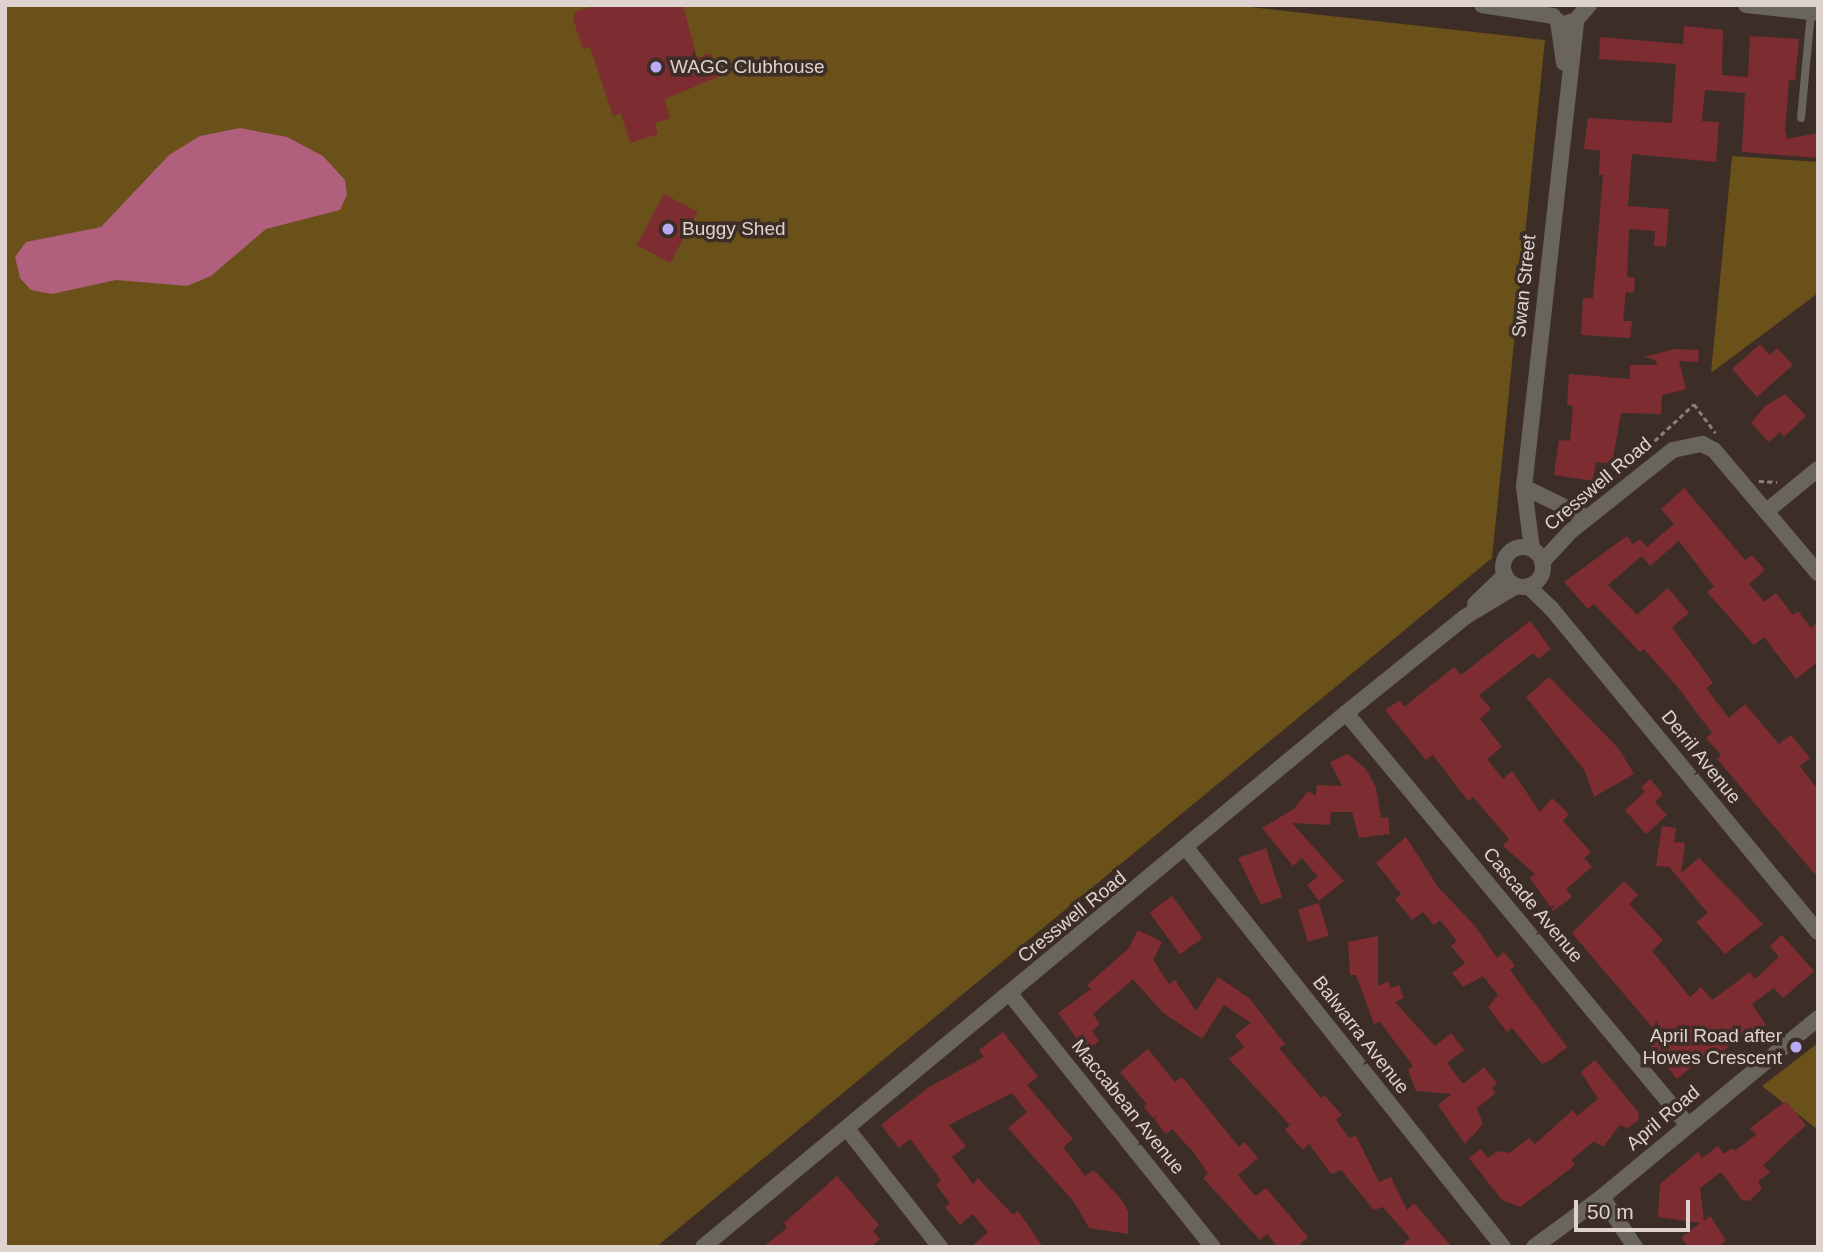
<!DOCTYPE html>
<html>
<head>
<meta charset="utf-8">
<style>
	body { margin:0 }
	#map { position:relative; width:1823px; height:1252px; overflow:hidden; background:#3d2d27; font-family:Arial,sans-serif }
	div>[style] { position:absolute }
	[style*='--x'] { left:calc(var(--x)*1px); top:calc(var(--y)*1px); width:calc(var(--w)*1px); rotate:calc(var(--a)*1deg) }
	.green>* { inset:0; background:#695119 }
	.water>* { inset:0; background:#b05f7c }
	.building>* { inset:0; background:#7d2d32; transform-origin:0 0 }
	.path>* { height:2.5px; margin-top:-1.25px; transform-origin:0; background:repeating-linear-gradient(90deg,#8b7e79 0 5px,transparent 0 8.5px) }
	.lane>* { height:8px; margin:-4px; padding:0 4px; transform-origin:4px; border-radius:4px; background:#6a645e }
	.street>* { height:16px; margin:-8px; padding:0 8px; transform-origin:8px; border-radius:8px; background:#6a645e }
	.street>.ring { margin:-8px; padding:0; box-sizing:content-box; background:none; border:16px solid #6a645e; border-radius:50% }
	.dots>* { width:19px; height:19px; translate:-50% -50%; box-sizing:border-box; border:4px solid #3d2d27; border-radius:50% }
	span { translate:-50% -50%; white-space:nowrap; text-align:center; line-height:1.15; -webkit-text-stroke:7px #3d2d27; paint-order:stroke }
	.poi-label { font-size:19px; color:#ded3cf }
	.left { translate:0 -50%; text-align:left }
	.right { translate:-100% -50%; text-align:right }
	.street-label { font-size:19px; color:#ded3cf }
	.frame { position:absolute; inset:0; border:7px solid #ded3cf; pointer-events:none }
	.scale { position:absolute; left:1574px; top:1200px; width:116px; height:32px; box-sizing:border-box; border:4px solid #ded3cf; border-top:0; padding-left:9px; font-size:21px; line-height:24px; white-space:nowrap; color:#ded3cf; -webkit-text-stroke:5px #3d2d27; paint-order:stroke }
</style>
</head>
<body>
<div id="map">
	<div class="green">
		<i style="clip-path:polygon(5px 5px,1233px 5px,1545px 40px,1492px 558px,656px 1247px,5px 1247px)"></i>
		<i style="clip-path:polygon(1732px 156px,1818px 162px,1818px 293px,1711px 373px)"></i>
		<i style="clip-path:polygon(1818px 1043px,1818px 1130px,1762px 1086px)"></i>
	</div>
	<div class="water">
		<i style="clip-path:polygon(240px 128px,287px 137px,323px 156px,345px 180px,347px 195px,340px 210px,266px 229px,211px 276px,187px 286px,116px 280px,52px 294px,31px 290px,20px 278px,15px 257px,26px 242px,101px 227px,169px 155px,200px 136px)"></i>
	</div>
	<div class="building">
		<i style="clip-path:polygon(595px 5px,683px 5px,697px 58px,711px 53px,718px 77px,665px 99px,670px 118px,655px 123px,658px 134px,630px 143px,621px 113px,613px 116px,590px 47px,583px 49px,573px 19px,575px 12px)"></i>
		<i style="clip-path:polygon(1684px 26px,1723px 30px,1722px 75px,1748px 77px,1750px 36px,1799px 39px,1795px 80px,1789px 80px,1785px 131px,1787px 139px,1818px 133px,1818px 158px,1742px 152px,1745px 93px,1705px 90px,1702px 121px,1719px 122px,1716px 162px,1632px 154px,1628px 206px,1669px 209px,1666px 247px,1654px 246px,1655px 231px,1629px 229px,1627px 277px,1635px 278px,1634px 293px,1626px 292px,1623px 321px,1632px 321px,1630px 338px,1581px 335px,1583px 298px,1593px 298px,1603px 175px,1599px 175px,1600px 151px,1584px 149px,1588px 118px,1672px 123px,1676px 64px,1599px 59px,1600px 37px,1683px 44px)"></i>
		<i style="left:664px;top:194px;width:38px;height:58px;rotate:28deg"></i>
		<i style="clip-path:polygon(1760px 344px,1770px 355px,1777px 348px,1793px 365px,1757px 397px,1732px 369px)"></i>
		<i style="clip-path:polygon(1675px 349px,1699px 350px,1698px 362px,1679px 361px,1686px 389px,1662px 395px,1661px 414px,1621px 413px,1612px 464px,1596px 462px,1593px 481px,1554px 475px,1559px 440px,1570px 441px,1573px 406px,1567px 405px,1569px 374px,1630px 379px,1630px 365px,1657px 365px,1656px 360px,1644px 357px)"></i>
		<i style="clip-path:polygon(1785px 394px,1806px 416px,1784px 437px,1780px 432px,1769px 442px,1751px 423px,1765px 406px)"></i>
		<i style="clip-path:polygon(1684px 488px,1745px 560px,1752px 555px,1765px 570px,1749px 584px,1764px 602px,1776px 593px,1793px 615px,1798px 611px,1811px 628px,1818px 622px,1818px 662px,1796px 679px,1764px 637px,1754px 645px,1707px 592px,1714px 587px,1679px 541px,1650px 566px,1642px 556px,1608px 585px,1637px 615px,1668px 588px,1689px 613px,1672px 627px,1713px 683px,1706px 688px,1729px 718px,1745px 704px,1779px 744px,1791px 735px,1810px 758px,1800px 766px,1818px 790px,1818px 878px,1717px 759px,1721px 755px,1706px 738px,1712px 733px,1679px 689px,1644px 649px,1640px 652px,1594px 604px,1588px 609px,1564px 582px,1627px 536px,1633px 544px,1640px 539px,1647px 547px,1674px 524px,1661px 509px)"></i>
		<i style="clip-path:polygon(1530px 621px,1551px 649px,1538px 659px,1533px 653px,1479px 695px,1491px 709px,1480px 719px,1502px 747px,1487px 759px,1503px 779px,1512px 771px,1540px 812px,1552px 798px,1569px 814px,1563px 821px,1591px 852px,1584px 858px,1592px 867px,1566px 889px,1572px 897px,1553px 911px,1530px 878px,1535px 874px,1503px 846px,1509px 839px,1473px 797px,1468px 801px,1433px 755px,1426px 760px,1385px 710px,1400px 700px,1404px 707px,1454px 667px,1461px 675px)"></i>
		<i style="clip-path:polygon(1549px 677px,1619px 749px,1634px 774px,1594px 797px,1585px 771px,1526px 697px)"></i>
		<i style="clip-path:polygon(1348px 754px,1366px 769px,1376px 788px,1381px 818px,1388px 817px,1390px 834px,1359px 838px,1352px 812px,1331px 812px,1330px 825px,1292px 823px,1344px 881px,1319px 901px,1307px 885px,1318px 877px,1302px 858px,1293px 866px,1262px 828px,1294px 809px,1308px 791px,1316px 796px,1317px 785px,1342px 786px,1330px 762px)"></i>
		<i style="clip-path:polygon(1650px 779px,1663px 794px,1655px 802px,1667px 815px,1646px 834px,1625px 810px,1645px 792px,1641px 787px)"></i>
		<i style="clip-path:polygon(1662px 826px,1676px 828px,1674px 842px,1685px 843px,1681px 873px,1699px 858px,1763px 924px,1725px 954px,1696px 922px,1708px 913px,1669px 867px,1656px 866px)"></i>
		<i style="clip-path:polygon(1406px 837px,1438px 887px,1475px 926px,1497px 958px,1504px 952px,1515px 966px,1510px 970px,1567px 1047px,1552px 1059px,1542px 1064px,1512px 1028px,1507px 1032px,1488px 1007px,1498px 995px,1483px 976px,1463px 987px,1452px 973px,1465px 963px,1451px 946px,1457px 941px,1440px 920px,1434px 925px,1423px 912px,1412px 920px,1395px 899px,1401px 894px,1376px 863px)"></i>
		<i style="clip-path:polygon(1266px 848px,1282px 897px,1261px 905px,1238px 858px)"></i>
		<i style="clip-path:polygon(1624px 881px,1638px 895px,1629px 904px,1663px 940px,1652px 951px,1690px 997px,1701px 987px,1712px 1000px,1750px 972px,1755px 979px,1779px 957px,1770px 946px,1782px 935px,1814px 971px,1783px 998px,1774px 988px,1752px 1004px,1766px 1025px,1755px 1033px,1751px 1027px,1720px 1054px,1715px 1048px,1677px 1079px,1647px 1041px,1657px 1033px,1572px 933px)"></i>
		<i style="left:1172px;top:896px;width:52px;height:28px;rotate:54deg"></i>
		<i style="left:1319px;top:903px;width:34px;height:22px;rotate:73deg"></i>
		<i style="clip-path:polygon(1138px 930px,1162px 942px,1153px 960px,1169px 984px,1175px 980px,1196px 1011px,1218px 977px,1249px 998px,1285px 1044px,1279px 1048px,1321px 1098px,1324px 1095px,1342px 1115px,1336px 1120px,1349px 1138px,1356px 1136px,1379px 1182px,1391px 1177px,1407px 1210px,1414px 1203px,1452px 1247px,1400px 1247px,1410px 1238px,1383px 1207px,1374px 1210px,1341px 1170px,1331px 1174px,1309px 1144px,1303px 1150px,1285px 1130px,1290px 1125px,1229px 1059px,1244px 1047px,1235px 1035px,1251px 1023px,1224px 1005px,1202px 1039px,1162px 1012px,1133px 979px,1093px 1014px,1100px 1024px,1092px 1031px,1099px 1041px,1086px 1051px,1058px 1013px,1091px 989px,1087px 985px,1128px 949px)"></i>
		<i style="clip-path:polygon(1378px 936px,1378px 986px,1388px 981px,1391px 988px,1399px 985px,1404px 998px,1395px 1002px,1435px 1046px,1451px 1033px,1464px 1050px,1447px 1063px,1463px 1084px,1484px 1067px,1497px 1083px,1492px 1088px,1496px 1093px,1477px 1108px,1483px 1124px,1465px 1144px,1438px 1105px,1452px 1094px,1416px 1091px,1408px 1070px,1413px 1066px,1380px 1022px,1374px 1024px,1356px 975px,1350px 975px,1348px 942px)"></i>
		<i style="clip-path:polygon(1003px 1032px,1038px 1077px,1027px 1085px,1073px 1139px,1063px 1147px,1085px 1176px,1094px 1170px,1121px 1199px,1128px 1211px,1128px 1234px,1089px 1228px,1074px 1202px,1008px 1128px,1027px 1112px,1012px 1093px,949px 1125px,966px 1146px,952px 1157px,973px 1184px,978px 1178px,1013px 1215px,1018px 1211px,1043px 1247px,971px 1247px,988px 1232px,973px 1214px,960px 1225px,945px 1207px,950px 1203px,936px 1185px,941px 1180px,910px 1139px,899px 1148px,881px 1125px,929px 1087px,984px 1057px,979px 1050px)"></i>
		<i style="clip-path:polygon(1148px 1049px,1175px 1082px,1182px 1077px,1239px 1147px,1245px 1142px,1258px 1158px,1238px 1175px,1255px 1196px,1266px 1188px,1308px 1237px,1297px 1247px,1278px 1247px,1267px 1234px,1260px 1240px,1203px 1178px,1208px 1174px,1194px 1153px,1172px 1129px,1166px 1134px,1144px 1107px,1147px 1104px,1120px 1072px)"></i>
		<i style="clip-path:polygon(1595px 1060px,1639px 1113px,1638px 1120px,1628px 1128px,1620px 1125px,1603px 1147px,1594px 1141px,1571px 1160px,1575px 1165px,1520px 1207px,1502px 1200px,1469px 1158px,1481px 1149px,1488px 1158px,1498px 1151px,1509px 1153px,1529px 1138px,1535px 1144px,1573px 1110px,1577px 1116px,1598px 1099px,1581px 1072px)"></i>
		<i style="clip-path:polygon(1786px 1101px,1806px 1125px,1763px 1165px,1770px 1173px,1758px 1181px,1762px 1189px,1749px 1201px,1742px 1200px,1721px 1172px,1700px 1188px,1704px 1221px,1710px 1216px,1726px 1240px,1718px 1247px,1688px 1247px,1681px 1238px,1700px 1223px,1658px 1217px,1660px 1184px,1698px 1152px,1702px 1158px,1718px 1146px,1724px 1154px,1732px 1148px,1734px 1151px,1756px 1135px,1750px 1128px)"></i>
		<i style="clip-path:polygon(837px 1176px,879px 1225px,873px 1231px,880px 1239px,871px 1247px,763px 1247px,787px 1228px,784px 1223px)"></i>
	</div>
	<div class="path">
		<i style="--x:1636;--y:458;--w:79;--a:-43"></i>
		<i style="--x:1694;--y:404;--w:36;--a:53"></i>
		<i style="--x:1759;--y:481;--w:18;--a:3"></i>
	</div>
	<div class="lane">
		<i style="--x:1801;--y:118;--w:106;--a:-84.6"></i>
	</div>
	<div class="street">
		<i style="--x:1482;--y:5;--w:72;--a:8.8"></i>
		<i style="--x:1746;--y:5;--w:72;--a:6.3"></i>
		<i style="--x:1558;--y:21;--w:42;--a:81.9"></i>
		<i style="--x:1567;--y:23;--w:9;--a:-18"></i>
		<i style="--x:1576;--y:20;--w:20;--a:-49"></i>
		<i style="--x:1524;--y:487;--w:70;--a:26.2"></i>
		<i style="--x:1768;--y:510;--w:65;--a:-39.4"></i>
		<i class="ring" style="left:1503px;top:547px;width:24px;height:24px"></i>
		<i style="--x:1532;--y:549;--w:63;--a:-97.4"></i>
		<i style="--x:1524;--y:487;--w:470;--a:-83.6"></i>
		<i style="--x:1542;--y:562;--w:42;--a:-46.9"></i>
		<i style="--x:1571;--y:531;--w:130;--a:-38.5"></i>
		<i style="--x:1673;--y:450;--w:30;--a:-12"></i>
		<i style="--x:1702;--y:444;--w:13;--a:27"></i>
		<i style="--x:1714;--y:450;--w:161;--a:49.8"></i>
		<i style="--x:1528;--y:586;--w:32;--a:44"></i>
		<i style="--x:1551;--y:608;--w:420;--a:50.5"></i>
		<i style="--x:1475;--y:604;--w:42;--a:-44"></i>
		<i style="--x:1346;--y:713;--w:534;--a:50.32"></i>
		<i style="--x:1187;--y:849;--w:508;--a:51.55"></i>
		<i style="--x:1010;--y:994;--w:324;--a:51.3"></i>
		<i style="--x:848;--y:1130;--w:149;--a:51.8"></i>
		<i style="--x:1602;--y:1197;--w:60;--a:56.6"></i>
		<i style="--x:703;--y:1247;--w:836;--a:-39.71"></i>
		<i style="--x:1346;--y:713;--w:153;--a:-38.9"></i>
		<i style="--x:1465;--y:617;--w:60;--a:-31.3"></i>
		<i style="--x:1534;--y:1247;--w:84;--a:-36.3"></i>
		<i style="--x:1602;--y:1197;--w:281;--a:-39.6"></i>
	</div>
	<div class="dots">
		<i style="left:656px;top:67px;background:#baaaf6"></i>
		<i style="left:668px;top:229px;background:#baaaf6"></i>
		<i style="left:1796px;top:1047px;background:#baaaf6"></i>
	</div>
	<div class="poi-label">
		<span class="left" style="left:670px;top:67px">WAGC Clubhouse</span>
		<span class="left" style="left:682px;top:229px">Buggy Shed</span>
		<span class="right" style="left:1782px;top:1047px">April Road after<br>Howes Crescent</span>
	</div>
	<div class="street-label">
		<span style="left:1524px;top:286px;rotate:-84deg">Swan Street</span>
		<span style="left:1598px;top:484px;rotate:-40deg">Cresswell Road</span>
		<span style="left:1701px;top:757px;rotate:51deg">Derril Avenue</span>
		<span style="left:1533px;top:905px;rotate:50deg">Cascade Avenue</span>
		<span style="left:1072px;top:917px;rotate:-39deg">Cresswell Road</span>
		<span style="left:1361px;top:1035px;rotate:52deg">Balwarra Avenue</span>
		<span style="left:1128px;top:1107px;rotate:51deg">Maccabean Avenue</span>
		<span style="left:1663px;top:1118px;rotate:-40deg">April Road</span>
	</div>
	<div class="frame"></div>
	<div class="scale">50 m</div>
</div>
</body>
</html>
